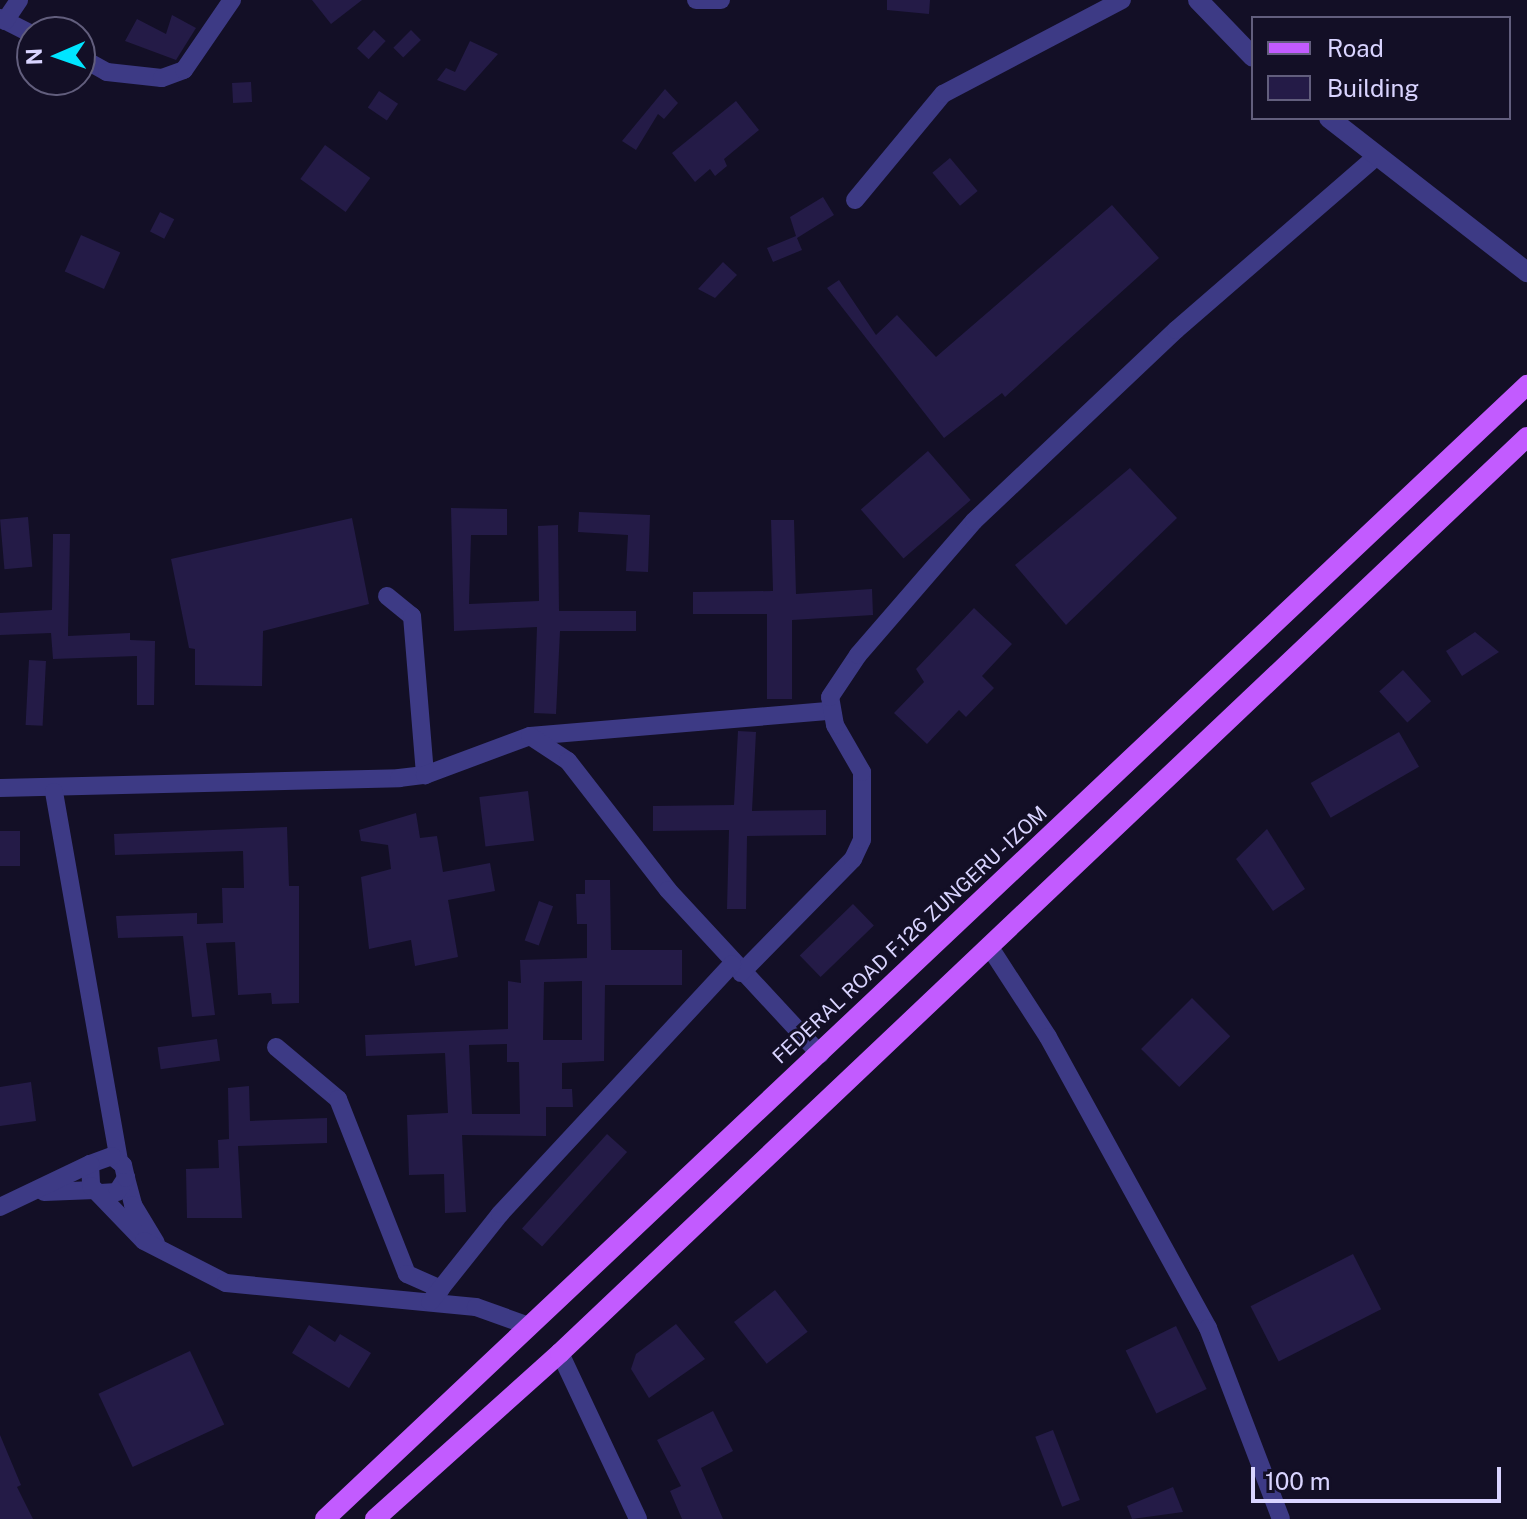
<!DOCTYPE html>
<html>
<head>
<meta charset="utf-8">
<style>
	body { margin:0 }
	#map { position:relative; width:1527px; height:1519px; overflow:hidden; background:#130f26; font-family:"Public Sans",sans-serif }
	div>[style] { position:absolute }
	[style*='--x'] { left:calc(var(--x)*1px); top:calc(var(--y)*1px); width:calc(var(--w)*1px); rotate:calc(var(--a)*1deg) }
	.building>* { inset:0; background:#241b47; transform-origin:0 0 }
	.minor>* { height:18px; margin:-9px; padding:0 9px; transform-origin:9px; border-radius:9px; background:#3d3a85 }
	.tertiary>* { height:20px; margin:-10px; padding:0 10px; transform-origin:10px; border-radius:10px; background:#3d3a85 }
	.primary>* { height:20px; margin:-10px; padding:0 10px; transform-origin:10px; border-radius:10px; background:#c25bff }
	span { translate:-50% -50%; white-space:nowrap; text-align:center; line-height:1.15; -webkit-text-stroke:6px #130f26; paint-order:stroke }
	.street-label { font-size:20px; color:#d9d4ff }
	.legend { position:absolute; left:1251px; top:16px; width:260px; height:104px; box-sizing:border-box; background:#130f26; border:2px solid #625e7d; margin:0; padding:10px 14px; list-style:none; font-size:24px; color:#d9d4ff }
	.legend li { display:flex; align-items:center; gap:16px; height:40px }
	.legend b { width:40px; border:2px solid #625e7d }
	.north { position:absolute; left:16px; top:16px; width:80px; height:80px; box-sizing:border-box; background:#130f26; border:2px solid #625e7d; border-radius:50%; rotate:268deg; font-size:22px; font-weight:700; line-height:32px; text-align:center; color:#d9d4ff }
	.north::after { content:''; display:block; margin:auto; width:28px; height:36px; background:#00e5ff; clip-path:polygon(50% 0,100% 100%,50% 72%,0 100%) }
	.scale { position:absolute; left:1251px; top:1467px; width:250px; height:36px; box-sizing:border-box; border:4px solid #d9d4ff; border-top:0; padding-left:10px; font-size:24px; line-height:28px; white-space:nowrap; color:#d9d4ff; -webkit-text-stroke:6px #130f26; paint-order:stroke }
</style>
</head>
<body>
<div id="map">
	<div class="building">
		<i style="clip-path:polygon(312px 0,362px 0,331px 24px)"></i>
		<i style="clip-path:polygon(887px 0,930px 0,929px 14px,887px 10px)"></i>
		<i style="clip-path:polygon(172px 15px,196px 28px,176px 60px,125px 41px,137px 19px,166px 34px)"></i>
		<i style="left:374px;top:30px;width:16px;height:25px;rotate:43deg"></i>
		<i style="left:411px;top:30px;width:14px;height:25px;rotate:45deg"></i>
		<i style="clip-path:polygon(470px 41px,498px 54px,465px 91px,437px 80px,446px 68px,455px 72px)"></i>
		<i style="left:251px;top:82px;width:20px;height:19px;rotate:87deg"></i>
		<i style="clip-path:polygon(665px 89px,678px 103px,664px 119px,658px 114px,636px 150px,622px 141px)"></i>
		<i style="left:379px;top:91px;width:23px;height:20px;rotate:34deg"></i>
		<i style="clip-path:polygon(736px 101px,759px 130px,724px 159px,727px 166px,715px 176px,710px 169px,695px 182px,672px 153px)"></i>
		<i style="left:325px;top:145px;width:56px;height:42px;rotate:36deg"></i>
		<i style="left:950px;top:158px;width:43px;height:23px;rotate:50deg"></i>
		<i style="clip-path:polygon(823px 197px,834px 215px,797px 238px,802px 250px,773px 262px,767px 248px,796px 236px,790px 217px)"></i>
		<i style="clip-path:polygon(1112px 205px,1159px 258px,1005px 397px,1002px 393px,944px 438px,827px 288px,839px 280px,876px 335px,897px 315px,936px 357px)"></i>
		<i style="left:160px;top:212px;width:16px;height:22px;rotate:27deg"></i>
		<i style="left:81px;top:235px;width:43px;height:40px;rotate:24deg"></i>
		<i style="clip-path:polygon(723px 262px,737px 275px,715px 298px,698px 289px)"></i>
		<i style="left:928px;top:451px;width:65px;height:89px;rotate:49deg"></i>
		<i style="clip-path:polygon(1130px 468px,1177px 518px,1066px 625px,1015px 565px)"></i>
		<i style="clip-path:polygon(451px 508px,507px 509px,507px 535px,471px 535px,469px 604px,539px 601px,538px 526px,558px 525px,559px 611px,636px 611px,636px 631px,560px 631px,556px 714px,534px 713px,537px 627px,454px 631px)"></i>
		<i style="clip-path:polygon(579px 512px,650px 515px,648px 572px,626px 571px,628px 535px,578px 532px)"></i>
		<i style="left:28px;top:517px;width:50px;height:28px;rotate:85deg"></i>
		<i style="clip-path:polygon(352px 518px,369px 604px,263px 631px,262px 686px,195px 685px,195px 649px,189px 648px,171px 559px)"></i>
		<i style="clip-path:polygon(771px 520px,794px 520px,796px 594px,872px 589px,873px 615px,792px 620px,792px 699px,767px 699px,767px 614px,693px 614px,693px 592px,773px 591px)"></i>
		<i style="clip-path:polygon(53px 534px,70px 534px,68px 636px,130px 633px,130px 640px,155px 641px,154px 705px,137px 705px,137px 656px,53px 659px,51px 633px,0 635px,0 613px,52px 610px)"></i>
		<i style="clip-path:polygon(974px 608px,1012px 644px,982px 676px,994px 688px,966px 717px,959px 710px,927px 744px,894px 713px,924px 682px,916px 669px)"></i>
		<i style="clip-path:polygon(1475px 632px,1499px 652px,1462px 676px,1446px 651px)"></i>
		<i style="left:29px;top:660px;width:17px;height:65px;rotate:3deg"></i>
		<i style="left:1403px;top:670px;width:42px;height:32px;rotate:48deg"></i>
		<i style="clip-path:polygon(738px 731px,756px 732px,752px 811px,826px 810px,826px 835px,747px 836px,746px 909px,727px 909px,729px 830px,653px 831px,653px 806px,734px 805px)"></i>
		<i style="left:1399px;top:732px;width:40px;height:102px;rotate:60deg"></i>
		<i style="left:528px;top:791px;width:50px;height:49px;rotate:83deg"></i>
		<i style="clip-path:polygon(416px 813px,420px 838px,437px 836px,443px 872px,490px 863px,495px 891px,448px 900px,458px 957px,415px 966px,411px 940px,369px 949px,361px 877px,391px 869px,388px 845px,361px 841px,359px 830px)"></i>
		<i style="clip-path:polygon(287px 827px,289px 886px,299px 886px,299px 1003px,272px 1004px,271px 993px,238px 995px,235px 942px,206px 943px,215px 1015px,192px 1017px,183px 936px,118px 938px,116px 916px,197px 913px,197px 924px,223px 923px,222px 888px,244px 888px,243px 851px,115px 855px,114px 834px)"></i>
		<i style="clip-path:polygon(1267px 829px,1305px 889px,1273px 911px,1236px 859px)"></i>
		<i style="left:0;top:831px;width:20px;height:35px"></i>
		<i style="clip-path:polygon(evenodd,585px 880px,610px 880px,611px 950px,682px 950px,682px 985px,605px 985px,604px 1061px,562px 1063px,562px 1089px,572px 1089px,573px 1107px,546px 1107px,546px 1136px,462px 1135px,466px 1212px,445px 1213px,444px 1174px,409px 1175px,407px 1115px,448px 1113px,445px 1053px,366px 1056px,365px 1035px,508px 1029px,508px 981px,521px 983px,520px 960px,587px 958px,587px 924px,577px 924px,576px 894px,585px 894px,585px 880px,582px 981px,582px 1040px,543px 1040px,544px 982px,582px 981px,585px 880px,507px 1044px,507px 1062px,519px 1062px,520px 1114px,472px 1114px,469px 1045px,507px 1044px)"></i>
		<i style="left:539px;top:901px;width:15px;height:42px;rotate:20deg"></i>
		<i style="left:853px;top:904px;width:30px;height:74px;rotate:46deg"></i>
		<i style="left:1192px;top:998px;width:54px;height:72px;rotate:45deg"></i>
		<i style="left:217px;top:1039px;width:22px;height:60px;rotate:82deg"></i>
		<i style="clip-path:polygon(31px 1082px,36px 1121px,0 1126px,0 1087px)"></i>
		<i style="clip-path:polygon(249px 1086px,250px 1121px,327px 1118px,327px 1143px,238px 1146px,242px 1218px,187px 1218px,186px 1169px,219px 1168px,218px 1140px,229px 1139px,228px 1088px)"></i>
		<i style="left:607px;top:1134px;width:27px;height:127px;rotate:42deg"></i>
		<i style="left:1353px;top:1254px;width:62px;height:115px;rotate:63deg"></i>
		<i style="left:775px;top:1290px;width:53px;height:52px;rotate:52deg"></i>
		<i style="clip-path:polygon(676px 1324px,705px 1359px,649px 1398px,631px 1369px,636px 1354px)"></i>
		<i style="clip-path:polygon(309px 1325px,335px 1342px,340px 1334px,371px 1353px,349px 1388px,292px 1353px)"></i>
		<i style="left:1176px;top:1326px;width:70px;height:56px;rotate:64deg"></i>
		<i style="left:190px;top:1351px;width:81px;height:101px;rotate:65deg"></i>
		<i style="clip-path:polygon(713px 1411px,733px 1451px,701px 1468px,723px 1519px,682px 1519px,670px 1491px,681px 1486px,657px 1440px)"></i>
		<i style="left:1053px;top:1430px;width:75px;height:19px;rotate:69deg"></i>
		<i style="clip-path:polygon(0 1435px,21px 1485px,17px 1487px,33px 1519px,0 1519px)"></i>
		<i style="clip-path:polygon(1173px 1487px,1183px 1512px,1132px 1519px,1127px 1506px)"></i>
	</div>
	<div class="minor">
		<i style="--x:696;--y:0;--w:25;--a:0"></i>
		<i style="--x:0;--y:18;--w:36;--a:27"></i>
		<i style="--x:5;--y:21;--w:25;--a:-56"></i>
		<i style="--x:80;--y:57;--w:31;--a:29"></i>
		<i style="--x:107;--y:72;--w:55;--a:6.2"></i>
		<i style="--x:162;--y:78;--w:23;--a:-20"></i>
		<i style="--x:184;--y:70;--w:85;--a:-55.6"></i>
		<i style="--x:855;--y:200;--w:138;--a:-50.3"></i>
		<i style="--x:943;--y:94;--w:202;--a:-27.7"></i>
		<i style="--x:387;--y:596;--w:32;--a:39"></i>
		<i style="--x:412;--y:616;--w:160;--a:85.3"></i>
		<i style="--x:530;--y:736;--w:301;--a:-4.8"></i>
		<i style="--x:0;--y:788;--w:399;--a:-1.4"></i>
		<i style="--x:399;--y:778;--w:26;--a:-7"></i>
		<i style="--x:425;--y:775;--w:112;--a:-20.4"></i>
		<i style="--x:530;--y:736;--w:45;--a:33.3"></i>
		<i style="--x:568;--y:761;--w:163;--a:52.2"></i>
		<i style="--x:668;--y:890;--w:224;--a:47.2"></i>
		<i style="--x:54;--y:792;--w:374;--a:80"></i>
		<i style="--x:989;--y:946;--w:108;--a:57"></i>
		<i style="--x:1048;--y:1037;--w:332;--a:61.2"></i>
		<i style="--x:1208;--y:1328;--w:204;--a:69.1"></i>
		<i style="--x:741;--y:973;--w:160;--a:-45.5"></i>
		<i style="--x:853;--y:859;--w:21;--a:-65"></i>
		<i style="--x:862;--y:840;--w:68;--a:-90"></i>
		<i style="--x:862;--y:772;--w:54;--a:-119.9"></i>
		<i style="--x:835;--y:725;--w:28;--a:-100"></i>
		<i style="--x:830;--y:697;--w:50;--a:-56.3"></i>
		<i style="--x:858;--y:655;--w:177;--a:-49.1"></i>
		<i style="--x:974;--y:521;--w:278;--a:-43.4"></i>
		<i style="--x:1176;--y:330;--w:266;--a:-40.9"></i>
		<i style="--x:276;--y:1047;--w:81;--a:40"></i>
		<i style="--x:338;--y:1099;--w:188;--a:68.5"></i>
		<i style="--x:407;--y:1274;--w:37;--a:24"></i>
		<i style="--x:126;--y:1178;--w:28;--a:75"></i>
		<i style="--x:133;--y:1205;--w:44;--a:58.8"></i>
		<i style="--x:44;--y:1192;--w:51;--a:-2.2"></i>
		<i style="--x:101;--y:1193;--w:16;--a:-4"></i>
		<i style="--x:117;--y:1192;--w:17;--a:-57"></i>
		<i style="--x:126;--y:1178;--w:13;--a:-103"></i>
		<i style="--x:123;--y:1165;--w:14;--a:-141"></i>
		<i style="--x:112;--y:1156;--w:23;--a:160"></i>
		<i style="--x:90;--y:1164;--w:22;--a:87"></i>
		<i style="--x:91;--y:1186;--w:76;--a:46.1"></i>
		<i style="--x:144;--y:1241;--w:92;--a:27.1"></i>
		<i style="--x:226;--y:1283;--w:251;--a:5.5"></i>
		<i style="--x:476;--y:1307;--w:56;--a:19.7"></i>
		<i style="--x:0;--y:1207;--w:100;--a:-25.5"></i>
		<i style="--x:430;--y:1302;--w:112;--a:-51.5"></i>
		<i style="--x:500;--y:1214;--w:341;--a:-47.1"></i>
		<i style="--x:560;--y:1353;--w:183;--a:64.8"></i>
	</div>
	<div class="tertiary">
		<i style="--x:1198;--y:0;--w:79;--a:46"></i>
		<i style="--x:1329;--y:118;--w:251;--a:37.9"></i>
	</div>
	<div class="primary">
		<i style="--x:325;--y:1519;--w:1653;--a:-43.33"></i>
		<i style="--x:375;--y:1519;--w:249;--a:-41.9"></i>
		<i style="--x:560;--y:1353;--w:1332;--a:-43.45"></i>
	</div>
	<div class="street-label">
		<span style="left:910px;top:935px;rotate:-43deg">FEDERAL ROAD F.126 ZUNGERU - IZOM</span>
	</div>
	<ul class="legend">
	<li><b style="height:10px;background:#c25bff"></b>Road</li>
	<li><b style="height:22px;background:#241b47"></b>Building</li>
	</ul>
	<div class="north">N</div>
	<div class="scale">100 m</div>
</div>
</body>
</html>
